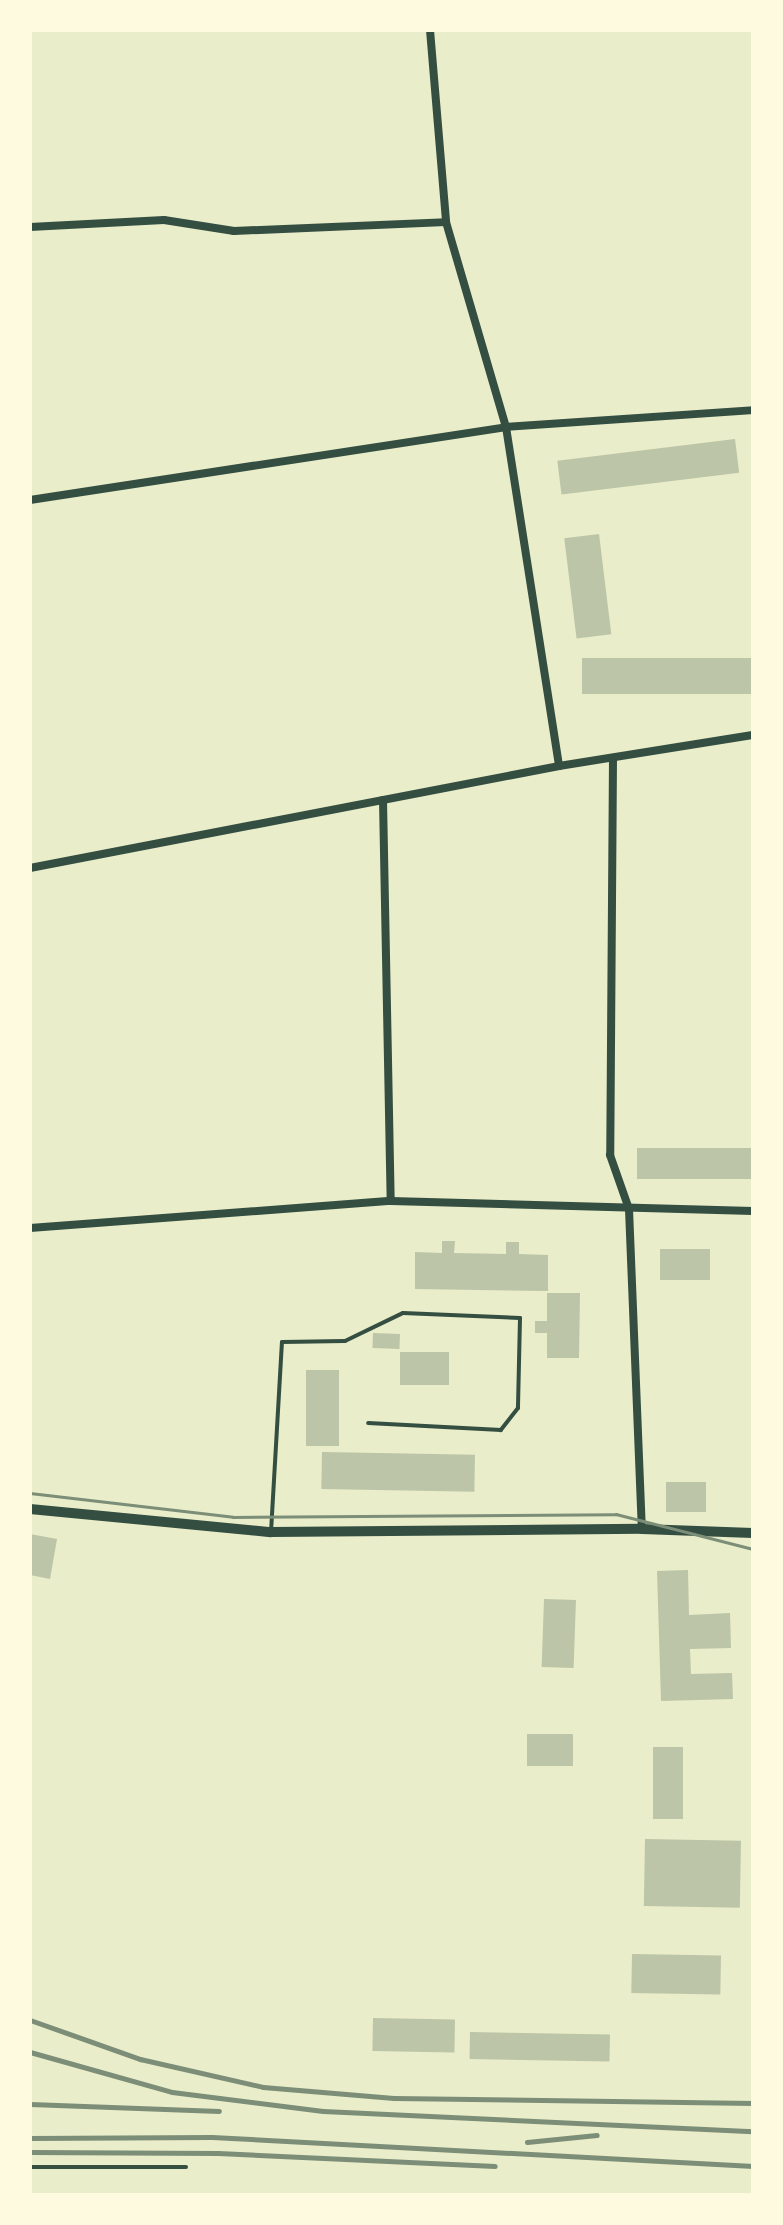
<!DOCTYPE html>
<html>
<head>
<meta charset="utf-8">
<style>
	body { margin:0 }
	#map { position:relative; width:783px; height:2225px; overflow:hidden; background:#e9edc9; font-family:Overpass,sans-serif }
	div>[style] { position:absolute }
	[style*='--x'] { left:calc(var(--x)*1px); top:calc(var(--y)*1px); width:calc(var(--w)*1px); rotate:calc(var(--a)*1deg) }
	.building>* { inset:0; background:#bcc5a7; transform-origin:0 0 }
	.path>* { height:4px; margin:-2px; padding:0 2px; transform-origin:2px; border-radius:2px; background:#344e41 }
	.service>* { height:4px; margin:-2px; padding:0 2px; transform-origin:2px; border-radius:2px; background:#344e41 }
	.minor>* { height:8px; margin:-4px; padding:0 4px; transform-origin:4px; border-radius:4px; background:#344e41 }
	.tertiary>* { height:10px; margin:-5px; padding:0 5px; transform-origin:5px; border-radius:5px; background:#344e41 }
	.tram>* { height:2.5px; margin:-1.25px; padding:0 1.25px; transform-origin:1.25px; border-radius:1.25px; background:#7c8e77 }
	.rail>* { height:5px; margin:-2.5px; padding:0 2.5px; transform-origin:2.5px; border-radius:2.5px; background:#7c8e77 }
	span { translate:-50% -50%; white-space:nowrap; text-align:center; line-height:1.15; -webkit-text-stroke:9px #fefae0; paint-order:stroke }
	.frame { position:absolute; inset:0; border:32px solid #fefae0; pointer-events:none }
</style>
</head>
<body>
<div id="map">
	<div class="building">
		<i style="left:735px;top:439px;width:34px;height:179px;rotate:83deg"></i>
		<i style="left:599px;top:534px;width:101px;height:35px;rotate:83deg"></i>
		<i style="left:753px;top:658px;width:36px;height:171px;rotate:90deg"></i>
		<i style="left:637px;top:1148px;width:116px;height:31px"></i>
		<i style="clip-path:polygon(442px 1241px,455px 1241px,454px 1253px,506px 1254px,506px 1242px,519px 1242px,519px 1254px,548px 1255px,548px 1291px,415px 1289px,415px 1252px,442px 1253px)"></i>
		<i style="left:710px;top:1249px;width:31px;height:50px;rotate:90deg"></i>
		<i style="clip-path:polygon(547px 1293px,580px 1293px,579px 1358px,547px 1358px,547px 1333px,535px 1333px,535px 1321px,547px 1321px)"></i>
		<i style="left:373px;top:1333px;width:27px;height:15px;rotate:2deg"></i>
		<i style="left:400px;top:1352px;width:49px;height:33px"></i>
		<i style="left:306px;top:1370px;width:33px;height:76px"></i>
		<i style="left:322px;top:1452px;width:153px;height:37px;rotate:1deg"></i>
		<i style="left:706px;top:1482px;width:30px;height:40px;rotate:90deg"></i>
		<i style="clip-path:polygon(30px 1534px,57px 1539px,50px 1579px,30px 1575px)"></i>
		<i style="clip-path:polygon(688px 1570px,689px 1615px,730px 1613px,731px 1648px,690px 1649px,691px 1674px,732px 1673px,733px 1699px,661px 1701px,657px 1571px)"></i>
		<i style="left:544px;top:1599px;width:32px;height:68px;rotate:2deg"></i>
		<i style="left:573px;top:1734px;width:32px;height:46px;rotate:90deg"></i>
		<i style="left:653px;top:1747px;width:30px;height:72px"></i>
		<i style="left:645px;top:1839px;width:96px;height:67px;rotate:1deg"></i>
		<i style="left:632px;top:1954px;width:89px;height:39px;rotate:1deg"></i>
		<i style="left:373px;top:2018px;width:82px;height:33px;rotate:1deg"></i>
		<i style="left:470px;top:2032px;width:140px;height:27px;rotate:1deg"></i>
	</div>
	<div class="path">
		<i style="--x:30;--y:2167;--w:156;--a:0"></i>
	</div>
	<div class="service">
		<i style="--x:271;--y:1532;--w:190;--a:-86.7"></i>
		<i style="--x:282;--y:1342;--w:63;--a:-0.9"></i>
		<i style="--x:345;--y:1341;--w:64;--a:-25.8"></i>
		<i style="--x:403;--y:1313;--w:117;--a:2.4"></i>
		<i style="--x:520;--y:1318;--w:90;--a:91.3"></i>
		<i style="--x:518;--y:1408;--w:28;--a:128"></i>
		<i style="--x:501;--y:1430;--w:133;--a:-177"></i>
	</div>
	<div class="minor">
		<i style="--x:430;--y:30;--w:193;--a:85.2"></i>
		<i style="--x:446;--y:222;--w:214;--a:73.7"></i>
		<i style="--x:506;--y:427;--w:343;--a:81.1"></i>
		<i style="--x:30;--y:227;--w:134;--a:-3"></i>
		<i style="--x:164;--y:220;--w:71;--a:8.9"></i>
		<i style="--x:234;--y:231;--w:212;--a:-2.4"></i>
		<i style="--x:30;--y:500;--w:482;--a:-8.7"></i>
		<i style="--x:506;--y:427;--w:248;--a:-3.9"></i>
		<i style="--x:613;--y:758;--w:397;--a:90.4"></i>
		<i style="--x:610;--y:1155;--w:57;--a:70.6"></i>
		<i style="--x:629;--y:1209;--w:320;--a:87.7"></i>
		<i style="--x:383;--y:800;--w:401;--a:88.9"></i>
		<i style="--x:30;--y:868;--w:539;--a:-10.91"></i>
		<i style="--x:559;--y:766;--w:196;--a:-9.1"></i>
		<i style="--x:30;--y:1228;--w:362;--a:-4.3"></i>
		<i style="--x:391;--y:1201;--w:362;--a:1.6"></i>
	</div>
	<div class="tertiary">
		<i style="--x:30;--y:1509;--w:242;--a:5.5"></i>
		<i style="--x:271;--y:1532;--w:371;--a:-0.5"></i>
		<i style="--x:642;--y:1529;--w:111;--a:2.1"></i>
	</div>
	<div class="tram">
		<i style="--x:30;--y:1493;--w:204;--a:6.7"></i>
		<i style="--x:233;--y:1517;--w:383;--a:-0.4"></i>
		<i style="--x:616;--y:1514;--w:141;--a:14.3"></i>
	</div>
	<div class="rail">
		<i style="--x:30;--y:2020;--w:117;--a:19.5"></i>
		<i style="--x:140;--y:2059;--w:126;--a:12.8"></i>
		<i style="--x:263;--y:2087;--w:131;--a:4.8"></i>
		<i style="--x:394;--y:2098;--w:359;--a:0.8"></i>
		<i style="--x:30;--y:2052;--w:148;--a:15.7"></i>
		<i style="--x:172;--y:2092;--w:152;--a:7.2"></i>
		<i style="--x:323;--y:2111;--w:430;--a:2.7"></i>
		<i style="--x:30;--y:2104;--w:189;--a:2.1"></i>
		<i style="--x:30;--y:2138;--w:182;--a:-0.3"></i>
		<i style="--x:212;--y:2137;--w:542;--a:3.07"></i>
		<i style="--x:527;--y:2142;--w:70;--a:-5.7"></i>
		<i style="--x:30;--y:2152;--w:188;--a:0.3"></i>
		<i style="--x:218;--y:2153;--w:277;--a:2.7"></i>
	</div>
	<div class="frame"></div>
</div>
</body>
</html>
